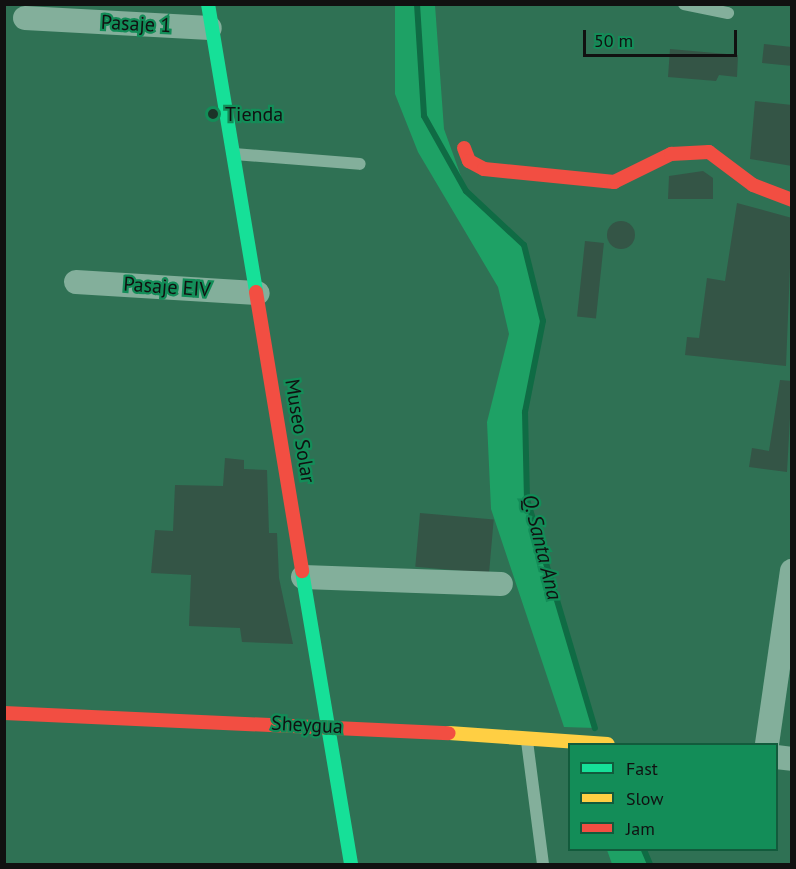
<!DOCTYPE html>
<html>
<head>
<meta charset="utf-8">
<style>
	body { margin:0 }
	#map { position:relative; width:796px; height:869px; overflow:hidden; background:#2f7154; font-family:"PT Sans",sans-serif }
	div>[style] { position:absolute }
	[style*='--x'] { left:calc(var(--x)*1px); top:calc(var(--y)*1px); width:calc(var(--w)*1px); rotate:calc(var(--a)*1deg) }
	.green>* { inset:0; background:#1ea165 }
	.stream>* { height:6px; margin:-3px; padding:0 3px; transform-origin:3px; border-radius:3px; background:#0f6b44 }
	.building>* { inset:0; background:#345546; transform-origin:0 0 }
	.round { border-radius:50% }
	.lane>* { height:12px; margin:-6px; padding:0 6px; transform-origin:6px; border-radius:6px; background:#83af9b }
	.street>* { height:24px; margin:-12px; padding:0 12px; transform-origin:12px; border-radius:12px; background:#83af9b }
	.fast>* { height:14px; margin:-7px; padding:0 7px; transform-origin:7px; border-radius:7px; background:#16e098 }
	.slow>* { height:14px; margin:-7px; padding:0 7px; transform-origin:7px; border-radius:7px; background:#ffcf43 }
	.jam>* { height:14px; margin:-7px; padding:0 7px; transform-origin:7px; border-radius:7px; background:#f24e42 }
	.dots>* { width:16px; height:16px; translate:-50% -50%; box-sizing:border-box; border:3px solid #138d58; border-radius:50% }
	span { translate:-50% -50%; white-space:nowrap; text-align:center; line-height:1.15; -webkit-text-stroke:4.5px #138d58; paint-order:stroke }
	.street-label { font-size:20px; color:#111 }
	.poi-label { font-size:20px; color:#111 }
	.left { translate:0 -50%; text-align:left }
	.water-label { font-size:21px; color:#111; font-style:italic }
	.frame { position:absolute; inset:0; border:6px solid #111; pointer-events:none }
	.legend { position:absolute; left:568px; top:743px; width:210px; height:108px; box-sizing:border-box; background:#138d58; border:2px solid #125b3c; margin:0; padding:8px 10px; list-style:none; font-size:18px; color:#111 }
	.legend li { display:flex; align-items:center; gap:12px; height:30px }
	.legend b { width:30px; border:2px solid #125b3c }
	.scale { position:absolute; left:583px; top:30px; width:154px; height:27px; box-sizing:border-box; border:3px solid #111; border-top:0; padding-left:8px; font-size:18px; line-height:21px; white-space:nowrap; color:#111; -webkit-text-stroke:4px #138d58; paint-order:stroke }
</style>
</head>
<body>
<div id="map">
	<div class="green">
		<i style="clip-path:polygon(395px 5px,435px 5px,444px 129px,466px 190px,524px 245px,543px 321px,525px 412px,527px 499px,595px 728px,564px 727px,491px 509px,487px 422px,509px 334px,498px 287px,418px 152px,395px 94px)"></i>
		<i style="clip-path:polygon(607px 850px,642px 850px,647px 864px,612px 864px)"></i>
	</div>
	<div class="stream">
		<i style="--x:417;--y:4;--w:112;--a:86.4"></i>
		<i style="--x:424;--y:116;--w:86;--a:60.8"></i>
		<i style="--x:466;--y:191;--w:79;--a:43"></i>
		<i style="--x:524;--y:245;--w:78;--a:76"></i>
		<i style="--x:543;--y:321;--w:93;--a:101.2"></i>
		<i style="--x:525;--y:412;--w:87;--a:88.7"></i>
		<i style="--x:527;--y:499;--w:239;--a:73.5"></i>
		<i style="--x:644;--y:850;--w:15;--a:67"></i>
	</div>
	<div class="building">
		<i style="left:764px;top:44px;width:28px;height:19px;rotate:6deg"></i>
		<i style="clip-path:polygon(670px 49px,738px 55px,737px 77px,719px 75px,716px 81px,668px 77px)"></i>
		<i style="clip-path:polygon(755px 101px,792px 105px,792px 166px,750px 159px)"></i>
		<i style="clip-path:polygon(703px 171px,713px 178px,713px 199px,668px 199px,669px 176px)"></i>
		<i style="clip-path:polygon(737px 203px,792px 218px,786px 366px,685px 355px,687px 337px,699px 338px,707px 278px,725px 281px)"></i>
		<i class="round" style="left:607px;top:221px;width:28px;height:28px"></i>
		<i style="left:585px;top:241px;width:19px;height:76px;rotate:6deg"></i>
		<i style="clip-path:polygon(780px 380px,792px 381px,787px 472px,749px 467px,752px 448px,769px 451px)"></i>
		<i style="clip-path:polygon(225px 458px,244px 460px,244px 469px,267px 470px,269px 533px,277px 533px,279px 578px,293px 644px,242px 642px,240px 628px,189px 626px,191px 575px,151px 573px,155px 530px,173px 531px,175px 485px,223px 486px)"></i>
		<i style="left:420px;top:513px;width:74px;height:54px;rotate:5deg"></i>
	</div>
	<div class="lane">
		<i style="--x:684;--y:4;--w:45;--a:11.6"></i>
		<i style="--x:234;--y:154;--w:126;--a:4.5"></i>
		<i style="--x:527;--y:741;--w:124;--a:82.6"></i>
	</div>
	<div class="street">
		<i style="--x:25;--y:18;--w:185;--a:3.1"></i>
		<i style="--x:76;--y:282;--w:182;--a:3.5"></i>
		<i style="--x:303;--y:577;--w:198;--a:2"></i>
		<i style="--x:767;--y:744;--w:175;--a:-81.8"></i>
		<i style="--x:776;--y:757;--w:16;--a:7"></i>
	</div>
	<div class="fast">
		<i style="--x:208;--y:4;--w:292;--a:80.5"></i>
		<i style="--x:302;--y:571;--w:297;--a:80.5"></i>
	</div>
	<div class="slow">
		<i style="--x:449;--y:733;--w:159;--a:4"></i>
	</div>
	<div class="jam">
		<i style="--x:464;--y:148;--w:14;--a:69"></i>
		<i style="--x:469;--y:161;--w:17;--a:28"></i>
		<i style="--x:484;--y:169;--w:131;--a:5.7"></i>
		<i style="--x:614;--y:182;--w:64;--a:-26.2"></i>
		<i style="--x:671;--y:154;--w:38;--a:-3"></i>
		<i style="--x:709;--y:152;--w:55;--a:36.9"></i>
		<i style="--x:753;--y:185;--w:42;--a:21"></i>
		<i style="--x:256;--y:292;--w:283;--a:80.6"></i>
		<i style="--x:4;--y:713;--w:445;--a:2.6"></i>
	</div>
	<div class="dots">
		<i style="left:213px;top:114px;background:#1c3328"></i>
	</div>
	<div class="street-label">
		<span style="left:136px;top:24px;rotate:3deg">Pasaje 1</span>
		<span style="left:167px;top:287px;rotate:4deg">Pasaje EIV</span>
		<span style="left:300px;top:431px;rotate:81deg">Museo Solar</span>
		<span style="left:307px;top:725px;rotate:3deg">Sheygua</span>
	</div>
	<div class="poi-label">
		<span class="left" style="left:225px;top:114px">Tienda</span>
	</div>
	<div class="water-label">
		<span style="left:542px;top:547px;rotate:76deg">Q. Santa Ana</span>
	</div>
	<div class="frame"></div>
	<ul class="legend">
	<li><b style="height:8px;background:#16e098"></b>Fast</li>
	<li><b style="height:8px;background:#ffcf43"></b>Slow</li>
	<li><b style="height:8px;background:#f24e42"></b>Jam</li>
	</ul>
	<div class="scale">50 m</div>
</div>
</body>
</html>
